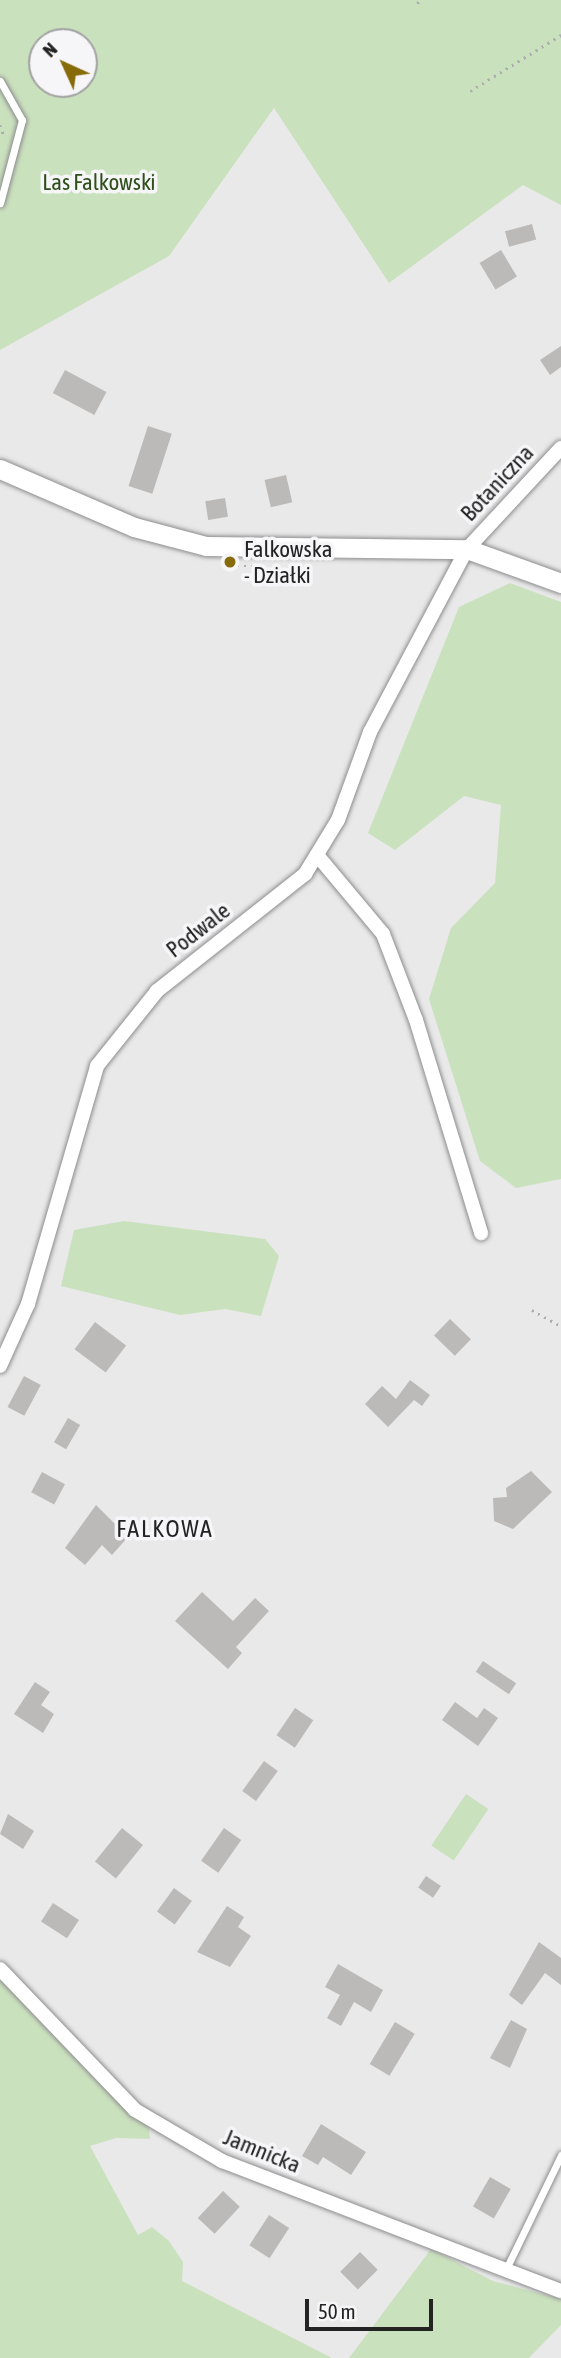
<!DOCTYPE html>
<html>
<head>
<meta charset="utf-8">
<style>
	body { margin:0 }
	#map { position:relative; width:561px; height:2358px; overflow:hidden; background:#e9e9ea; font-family:"Asap Condensed",sans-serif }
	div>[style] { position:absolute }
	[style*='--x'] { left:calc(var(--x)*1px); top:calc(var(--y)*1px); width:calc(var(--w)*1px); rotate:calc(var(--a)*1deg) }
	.green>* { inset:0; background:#cae1be; transform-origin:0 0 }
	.building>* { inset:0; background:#bbbab9; transform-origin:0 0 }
	.path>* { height:2.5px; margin-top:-1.25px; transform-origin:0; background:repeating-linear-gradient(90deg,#adadad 0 2px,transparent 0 7px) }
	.roads { filter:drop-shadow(0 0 2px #8d8d8e) drop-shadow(0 0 2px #8d8d8e) }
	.lane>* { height:7px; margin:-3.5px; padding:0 3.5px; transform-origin:3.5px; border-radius:3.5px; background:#fff }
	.street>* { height:14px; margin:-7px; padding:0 7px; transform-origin:7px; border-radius:7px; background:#fff }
	.secondary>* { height:19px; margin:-9.5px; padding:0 9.5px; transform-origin:9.5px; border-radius:9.5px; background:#fff }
	.dots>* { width:19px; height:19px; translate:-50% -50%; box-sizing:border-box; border:4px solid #f6f6f8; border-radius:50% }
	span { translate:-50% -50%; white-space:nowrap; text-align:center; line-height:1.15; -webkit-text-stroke:7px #f6f6f8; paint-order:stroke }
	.park-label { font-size:23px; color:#2f4f1b }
	.street-label { font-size:23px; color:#232323 }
	.poi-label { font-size:23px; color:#232323 }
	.left { translate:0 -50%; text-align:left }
	.neighbourhood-label { font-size:24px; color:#232323; letter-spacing:2px }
	.north { position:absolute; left:28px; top:28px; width:70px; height:70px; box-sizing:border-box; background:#f6f6f8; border:2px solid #a2a2a3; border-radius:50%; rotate:315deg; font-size:19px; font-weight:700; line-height:28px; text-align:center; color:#232323 }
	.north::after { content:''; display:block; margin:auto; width:24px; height:32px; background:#876b08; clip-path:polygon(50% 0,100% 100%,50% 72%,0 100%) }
	.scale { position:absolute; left:305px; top:2299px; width:128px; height:32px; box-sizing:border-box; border:4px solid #232323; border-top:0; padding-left:9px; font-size:21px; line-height:24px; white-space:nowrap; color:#232323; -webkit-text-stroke:5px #f6f6f8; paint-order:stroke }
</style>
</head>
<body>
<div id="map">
	<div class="green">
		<i style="clip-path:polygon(evenodd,0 0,561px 0,561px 205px,523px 185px,389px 283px,274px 108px,169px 256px,0 350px,0 0,42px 42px,84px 42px,84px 84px,42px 84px,42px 42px)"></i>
		<i style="clip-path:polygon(510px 583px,561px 602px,561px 1179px,516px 1188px,480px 1161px,429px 999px,451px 928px,495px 883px,501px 805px,464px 796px,395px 850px,368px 833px,459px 607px)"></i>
		<i style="clip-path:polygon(124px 1221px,265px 1239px,279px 1256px,261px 1316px,225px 1309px,180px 1315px,61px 1286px,74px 1230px)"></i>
		<i style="left:466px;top:1794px;width:27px;height:62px;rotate:34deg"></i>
		<i style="clip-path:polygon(0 1978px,149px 2128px,150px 2139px,116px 2138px,90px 2146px,138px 2235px,152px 2227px,169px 2241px,183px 2262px,182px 2281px,332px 2358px,0 2358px)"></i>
		<i style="clip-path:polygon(431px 2249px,493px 2281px,561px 2299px,561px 2325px,529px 2358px,349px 2358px)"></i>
	</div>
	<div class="building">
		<i style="left:532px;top:224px;width:16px;height:28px;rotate:75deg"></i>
		<i style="left:501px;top:250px;width:31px;height:25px;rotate:59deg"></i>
		<i style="clip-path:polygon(561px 346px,561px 367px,550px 375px,540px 360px)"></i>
		<i style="left:65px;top:370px;width:47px;height:26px;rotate:28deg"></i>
		<i style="left:148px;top:426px;width:25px;height:63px;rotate:18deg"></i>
		<i style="left:286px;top:475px;width:28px;height:22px;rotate:77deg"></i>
		<i style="left:225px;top:498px;width:19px;height:20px;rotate:81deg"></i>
		<i style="left:450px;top:1319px;width:29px;height:23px;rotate:44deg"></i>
		<i style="left:95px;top:1322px;width:39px;height:34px;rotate:37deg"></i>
		<i style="left:24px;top:1376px;width:19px;height:35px;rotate:28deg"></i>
		<i style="clip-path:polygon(410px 1380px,430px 1395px,422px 1406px,414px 1400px,388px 1427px,365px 1404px,382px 1386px,396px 1399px)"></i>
		<i style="left:68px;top:1418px;width:14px;height:28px;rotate:30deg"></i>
		<i style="clip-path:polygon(531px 1471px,552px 1492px,513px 1529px,494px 1521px,493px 1498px,507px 1497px,506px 1488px)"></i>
		<i style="left:42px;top:1472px;width:26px;height:23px;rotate:28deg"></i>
		<i style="clip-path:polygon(96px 1505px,128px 1537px,112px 1555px,102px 1545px,85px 1565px,65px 1548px)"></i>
		<i style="clip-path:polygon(202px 1592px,233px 1621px,255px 1598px,269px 1611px,236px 1647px,242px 1653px,228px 1669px,175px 1621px)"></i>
		<i style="left:483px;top:1661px;width:40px;height:13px;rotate:34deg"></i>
		<i style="clip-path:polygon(35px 1682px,50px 1692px,41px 1705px,54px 1714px,43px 1733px,14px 1714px)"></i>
		<i style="clip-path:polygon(455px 1702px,477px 1718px,484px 1708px,498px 1718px,478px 1746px,442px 1720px)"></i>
		<i style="left:295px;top:1708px;width:22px;height:33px;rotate:34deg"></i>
		<i style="left:264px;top:1761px;width:17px;height:37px;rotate:36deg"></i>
		<i style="clip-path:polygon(8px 1814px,34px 1831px,23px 1849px,0 1834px)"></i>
		<i style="left:122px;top:1828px;width:27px;height:43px;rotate:39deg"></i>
		<i style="left:224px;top:1828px;width:21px;height:40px;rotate:35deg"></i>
		<i style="left:426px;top:1876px;width:18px;height:14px;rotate:34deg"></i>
		<i style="left:174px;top:1888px;width:22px;height:29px;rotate:36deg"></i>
		<i style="left:53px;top:1903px;width:31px;height:22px;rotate:33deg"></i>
		<i style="clip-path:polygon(227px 1906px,244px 1917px,238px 1927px,251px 1936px,230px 1967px,197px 1952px)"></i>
		<i style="clip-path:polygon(539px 1942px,561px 1958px,561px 1985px,545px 1973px,522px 2005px,509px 1995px)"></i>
		<i style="clip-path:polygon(338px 1964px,383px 1990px,371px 2012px,354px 2002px,341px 2026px,327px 2018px,340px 1995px,325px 1987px)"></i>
		<i style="clip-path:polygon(511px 2020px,527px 2029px,510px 2068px,490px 2058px)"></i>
		<i style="left:395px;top:2022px;width:23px;height:49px;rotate:31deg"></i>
		<i style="clip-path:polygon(321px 2124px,366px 2152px,351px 2175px,323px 2157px,318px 2165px,302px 2156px)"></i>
		<i style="left:490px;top:2177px;width:24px;height:34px;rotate:30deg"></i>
		<i style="left:223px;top:2191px;width:23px;height:37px;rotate:43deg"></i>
		<i style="left:269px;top:2215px;width:24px;height:36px;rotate:33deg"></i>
		<i style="left:360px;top:2252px;width:25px;height:28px;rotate:45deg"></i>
	</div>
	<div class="path">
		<i style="--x:417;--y:3;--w:5;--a:-37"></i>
		<i style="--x:470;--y:91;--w:107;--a:-31.6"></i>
		<i style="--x:0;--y:125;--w:12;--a:70"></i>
		<i style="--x:230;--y:566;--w:32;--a:0"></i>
		<i style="--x:532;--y:1310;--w:33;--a:29"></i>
	</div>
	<div class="roads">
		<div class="lane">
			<i style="--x:0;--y:81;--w:45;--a:60.6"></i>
			<i style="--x:22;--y:120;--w:86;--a:104.8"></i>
			<i style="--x:506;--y:2269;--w:127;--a:-64.2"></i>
		</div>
		<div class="street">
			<i style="--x:317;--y:855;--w:103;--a:50.1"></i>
			<i style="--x:383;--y:934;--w:92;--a:69"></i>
			<i style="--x:416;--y:1020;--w:223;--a:73"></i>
			<i style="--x:0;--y:1366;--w:68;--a:-65.7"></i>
			<i style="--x:28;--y:1304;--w:248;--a:-73.8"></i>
			<i style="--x:97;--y:1066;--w:96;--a:-51.3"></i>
			<i style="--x:157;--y:991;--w:189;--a:-38.3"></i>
			<i style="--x:305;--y:874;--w:63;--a:-58.6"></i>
			<i style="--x:338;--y:820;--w:94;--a:-70"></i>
			<i style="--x:370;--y:732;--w:207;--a:-62.1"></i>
			<i style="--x:467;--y:549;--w:138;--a:-47.1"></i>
			<i style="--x:0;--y:1969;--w:195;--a:46.2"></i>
			<i style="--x:135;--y:2110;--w:101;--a:30.4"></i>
			<i style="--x:222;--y:2161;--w:363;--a:21"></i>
		</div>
		<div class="secondary">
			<i style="--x:0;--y:469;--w:146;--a:23.4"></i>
			<i style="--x:134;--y:527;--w:74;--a:14.8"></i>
			<i style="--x:206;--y:546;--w:261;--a:0.7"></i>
			<i style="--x:467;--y:549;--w:100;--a:19.9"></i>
		</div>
	</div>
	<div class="dots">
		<i style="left:230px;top:562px;background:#876b08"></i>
	</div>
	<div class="park-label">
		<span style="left:99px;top:182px">Las Falkowski</span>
	</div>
	<div class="street-label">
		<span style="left:497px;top:483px;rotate:-47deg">Botaniczna</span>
		<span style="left:198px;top:930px;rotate:-38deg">Podwale</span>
		<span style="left:262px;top:2151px;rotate:22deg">Jamnicka</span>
	</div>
	<div class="poi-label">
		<span class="left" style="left:244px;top:562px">Falkowska<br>- Działki</span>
	</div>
	<div class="neighbourhood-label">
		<span style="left:165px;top:1529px">FALKOWA</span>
	</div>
	<div class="north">N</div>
	<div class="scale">50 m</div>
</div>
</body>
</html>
